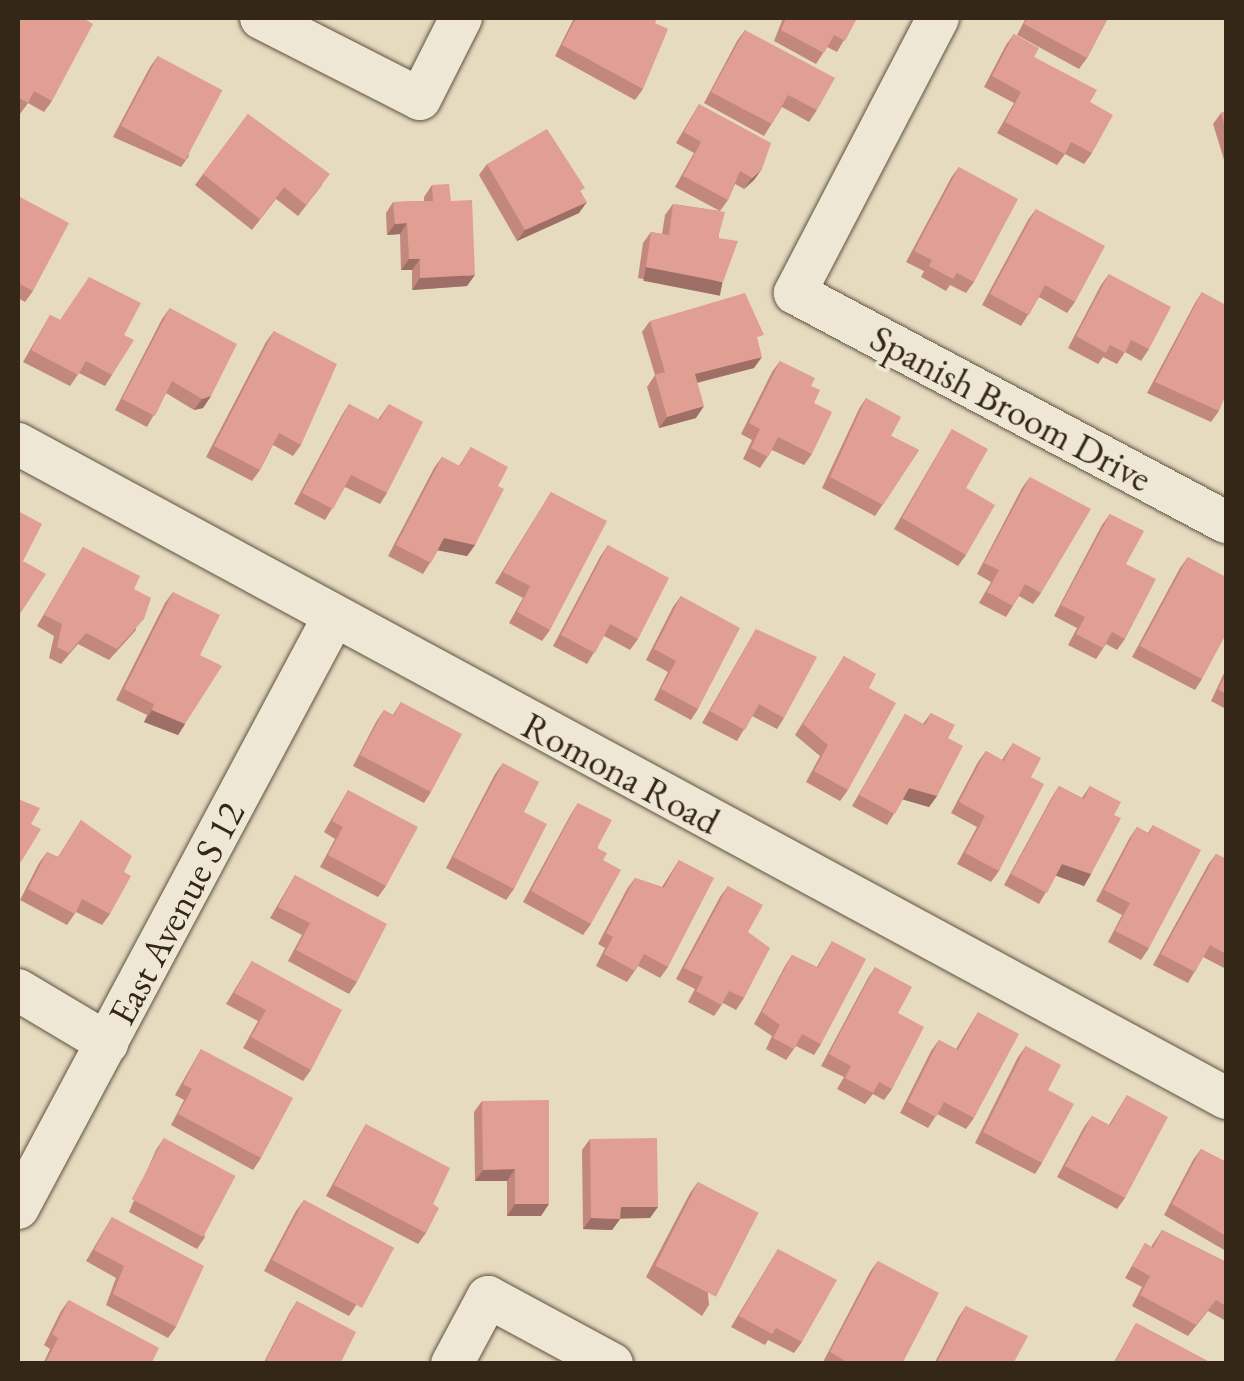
<!DOCTYPE html>
<html>
<head>
<meta charset="utf-8">
<style>
	body { margin:0 }
	#map { position:relative; width:1244px; height:1381px; overflow:hidden; background:#e6dabf; font-family:"EB Garamond",serif }
	div>[style] { position:absolute }
	[style*='--x'] { left:calc(var(--x)*1px); top:calc(var(--y)*1px); width:calc(var(--w)*1px); rotate:calc(var(--a)*1deg) }
	.roads { filter:drop-shadow(0 0 2px #605442) drop-shadow(0 0 2px #605442) }
	.street>* { height:42px; margin:-21px; padding:0 21px; transform-origin:21px; border-radius:21px; background:#efe7d5 }
	.wall>* { inset:0; background:#c2887e }
	.shaded-wall>* { inset:0; background:#9e6f66; transform-origin:0 0 }
	.building>* { inset:0; background:#e19e92; transform-origin:0 0 }
	span { translate:-50% -50%; white-space:nowrap; text-align:center; line-height:1.15; -webkit-text-stroke:8px #efe7d5; paint-order:stroke }
	.street-label { font-size:38px; color:#342718 }
	.frame { position:absolute; inset:0; border:20px solid #342718; pointer-events:none }
</style>
</head>
<body>
<div id="map">
	<div class="roads">
		<div class="street">
			<i style="--x:261;--y:18;--w:178;--a:27"></i>
			<i style="--x:420;--y:99;--w:91;--a:-63.2"></i>
			<i style="--x:938;--y:18;--w:310;--a:117.5"></i>
			<i style="--x:795;--y:293;--w:488;--a:28"></i>
			<i style="--x:18;--y:444;--w:1374;--a:28.43"></i>
			<i style="--x:18;--y:990;--w:104;--a:30.8"></i>
			<i style="--x:18;--y:1208;--w:669;--a:-61.9"></i>
			<i style="--x:452;--y:1364;--w:76;--a:-61.8"></i>
			<i style="--x:488;--y:1297;--w:141;--a:28.4"></i>
		</div>
	</div>
	<div class="wall">
		<i style="clip-path:polygon(18px 18px,52px 101px,44px 112px,28px 103px,20px 114px,18px 112px)"></i>
		<i style="clip-path:polygon(574px 18px,656px 18px,643px 89px,635px 100px,555px 56px)"></i>
		<i style="clip-path:polygon(783px 18px,857px 18px,837px 52px,827px 47px,816px 64px,774px 41px)"></i>
		<i style="clip-path:polygon(1026px 18px,1108px 18px,1087px 58px,1079px 69px,1017px 35px)"></i>
		<i style="clip-path:polygon(745px 30px,817px 110px,809px 122px,782px 107px,764px 136px,704px 103px,737px 41px)"></i>
		<i style="clip-path:polygon(1014px 34px,1034px 57px,1090px 102px,1092px 153px,1084px 164px,1065px 154px,1057px 165px,997px 133px,1014px 103px,984px 87px,1006px 45px)"></i>
		<i style="clip-path:polygon(158px 56px,189px 156px,181px 167px,113px 137px,150px 67px)"></i>
		<i style="clip-path:polygon(699px 104px,754px 180px,744px 189px,735px 184px,728px 200px,720px 211px,716px 293px,638px 278px,643px 243px,651px 232px,662px 234px,665px 215px,673px 204px,720px 211px,675px 187px,694px 153px,676px 143px)"></i>
		<i style="clip-path:polygon(1226px 111px,1226px 166px,1213px 124px,1221px 113px)"></i>
		<i style="clip-path:polygon(248px 114px,322px 185px,298px 216px,276px 199px,252px 230px,195px 185px)"></i>
		<i style="clip-path:polygon(487px 164px,582px 193px,579px 213px,517px 241px,479px 175px)"></i>
		<i style="clip-path:polygon(959px 167px,974px 282px,966px 293px,950px 285px,946px 291px,921px 277px,924px 271px,906px 262px,951px 178px)"></i>
		<i style="clip-path:polygon(432px 185px,451px 201px,467px 286px,412px 290px,412px 270px,401px 270px,400px 234px,387px 235px,386px 213px,393px 202px,424px 201px,424px 197px)"></i>
		<i style="clip-path:polygon(18px 196px,33px 291px,25px 302px,18px 298px)"></i>
		<i style="clip-path:polygon(1036px 209px,1075px 302px,1067px 313px,1039px 297px,1021px 326px,982px 305px,1028px 220px)"></i>
		<i style="clip-path:polygon(1109px 274px,1149px 349px,1141px 361px,1125px 352px,1117px 364px,1103px 357px,1098px 364px,1068px 348px,1101px 285px)"></i>
		<i style="clip-path:polygon(1202px 292px,1219px 411px,1211px 422px,1147px 393px,1195px 303px)"></i>
		<i style="clip-path:polygon(170px 308px,211px 396px,203px 408px,194px 410px,166px 393px,147px 427px,115px 410px,162px 319px)"></i>
		<i style="clip-path:polygon(50px 315px,60px 320px,124px 335px,112px 375px,105px 386px,79px 373px,70px 386px,23px 362px)"></i>
		<i style="clip-path:polygon(650px 321px,758px 343px,754px 368px,697px 383px,696px 418px,659px 428px,647px 387px,655px 375px,642px 332px)"></i>
		<i style="clip-path:polygon(274px 331px,301px 445px,293px 456px,273px 445px,260px 470px,252px 481px,206px 457px,266px 342px)"></i>
		<i style="clip-path:polygon(780px 361px,811px 386px,814px 403px,812px 454px,804px 465px,772px 450px,760px 468px,743px 459px,752px 440px,741px 434px,772px 372px)"></i>
		<i style="clip-path:polygon(866px 398px,891px 436px,919px 450px,875px 516px,822px 488px,859px 409px)"></i>
		<i style="clip-path:polygon(349px 404px,378px 420px,389px 404px,387px 493px,380px 504px,345px 487px,325px 520px,294px 504px,342px 415px)"></i>
		<i style="clip-path:polygon(952px 429px,966px 488px,966px 555px,958px 566px,894px 529px)"></i>
		<i style="clip-path:polygon(471px 447px,498px 486px,475px 545px,467px 556px,438px 550px,423px 574px,388px 556px,434px 468px,442px 457px,459px 466px)"></i>
		<i style="clip-path:polygon(1030px 477px,1041px 593px,1033px 604px,1019px 596px,1006px 617px,979px 603px,991px 582px,977px 574px,1022px 488px)"></i>
		<i style="clip-path:polygon(551px 492px,550px 630px,542px 641px,509px 623px,523px 598px,495px 583px)"></i>
		<i style="clip-path:polygon(1110px 514px,1126px 564px,1125px 639px,1117px 650px,1106px 644px,1096px 659px,1068px 645px,1077px 628px,1054px 616px,1102px 525px)"></i>
		<i style="clip-path:polygon(608px 545px,638px 639px,630px 650px,604px 636px,587px 664px,553px 646px,600px 557px)"></i>
		<i style="clip-path:polygon(83px 547px,134px 589px,136px 630px,109px 660px,78px 644px,61px 664px,49px 658px,54px 636px,37px 626px)"></i>
		<i style="clip-path:polygon(1188px 557px,1202px 679px,1195px 690px,1132px 657px,1180px 568px)"></i>
		<i style="clip-path:polygon(173px 592px,185px 724px,178px 735px,144px 722px,147px 715px,116px 700px,165px 603px)"></i>
		<i style="clip-path:polygon(681px 596px,698px 709px,691px 720px,654px 700px,668px 672px,646px 660px,673px 607px)"></i>
		<i style="clip-path:polygon(756px 629px,784px 718px,777px 729px,752px 716px,737px 741px,702px 723px)"></i>
		<i style="clip-path:polygon(844px 656px,869px 688px,848px 790px,840px 801px,806px 782px,820px 756px,795px 735px)"></i>
		<i style="clip-path:polygon(1226px 669px,1226px 709px,1211px 701px)"></i>
		<i style="clip-path:polygon(401px 702px,431px 792px,424px 803px,353px 766px,376px 722px,384px 710px,393px 715px)"></i>
		<i style="clip-path:polygon(931px 713px,948px 738px,937px 796px,929px 807px,903px 799px,887px 825px,852px 806px,905px 714px,923px 724px)"></i>
		<i style="clip-path:polygon(1013px 743px,1031px 777px,999px 871px,991px 882px,957px 864px,977px 827px,951px 813px,978px 762px,986px 751px,1002px 760px)"></i>
		<i style="clip-path:polygon(503px 763px,524px 812px,514px 889px,506px 900px,446px 868px,495px 774px)"></i>
		<i style="clip-path:polygon(1059px 786px,1082px 798px,1090px 786px,1114px 815px,1091px 874px,1084px 886px,1056px 875px,1039px 904px,1004px 885px,1052px 797px)"></i>
		<i style="clip-path:polygon(348px 790px,386px 886px,378px 897px,320px 867px,335px 839px,324px 832px)"></i>
		<i style="clip-path:polygon(578px 803px,603px 860px,591px 924px,583px 935px,523px 902px,571px 814px)"></i>
		<i style="clip-path:polygon(81px 820px,124px 872px,110px 914px,102px 925px,76px 912px,67px 925px,20px 900px,39px 863px,47px 852px,58px 857px)"></i>
		<i style="clip-path:polygon(1153px 825px,1149px 948px,1141px 960px,1108px 942px,1122px 915px,1096px 901px,1129px 839px,1137px 827px,1148px 833px)"></i>
		<i style="clip-path:polygon(1216px 854px,1226px 859px,1226px 969px,1203px 957px,1188px 983px,1153px 965px,1208px 865px)"></i>
		<i style="clip-path:polygon(679px 860px,668px 967px,660px 978px,638px 966px,627px 982px,596px 966px,605px 948px,598px 944px,627px 889px,635px 878px,662px 887px)"></i>
		<i style="clip-path:polygon(295px 875px,357px 982px,349px 994px,288px 961px,302px 935px,270px 918px)"></i>
		<i style="clip-path:polygon(728px 886px,748px 932px,744px 998px,736px 1010px,723px 1003px,714px 1016px,688px 1002px,695px 989px,676px 979px,720px 897px)"></i>
		<i style="clip-path:polygon(832px 941px,821px 1044px,814px 1055px,796px 1046px,786px 1060px,766px 1049px,772px 1036px,754px 1024px,785px 966px,792px 955px,817px 967px)"></i>
		<i style="clip-path:polygon(252px 961px,311px 1070px,303px 1081px,243px 1048px,258px 1021px,226px 1004px)"></i>
		<i style="clip-path:polygon(875px 967px,898px 1013px,892px 1089px,884px 1100px,873px 1094px,865px 1104px,837px 1089px,844px 1077px,821px 1066px,868px 978px)"></i>
		<i style="clip-path:polygon(978px 1012px,974px 1118px,966px 1129px,937px 1114px,928px 1128px,900px 1113px,931px 1051px,939px 1040px,956px 1049px)"></i>
		<i style="clip-path:polygon(1026px 1046px,1048px 1090px,1042px 1163px,1035px 1174px,975px 1143px,1018px 1057px)"></i>
		<i style="clip-path:polygon(201px 1049px,261px 1158px,253px 1170px,171px 1125px,184px 1100px,175px 1095px)"></i>
		<i style="clip-path:polygon(1127px 1095px,1125px 1198px,1117px 1209px,1057px 1177px,1084px 1127px,1092px 1116px,1109px 1125px)"></i>
		<i style="clip-path:polygon(482px 1101px,541px 1216px,507px 1216px,507px 1181px,475px 1181px,474px 1112px)"></i>
		<i style="clip-path:polygon(366px 1124px,433px 1204px,426px 1233px,418px 1244px,326px 1196px,359px 1136px)"></i>
		<i style="clip-path:polygon(164px 1138px,205px 1237px,197px 1249px,129px 1212px,156px 1150px)"></i>
		<i style="clip-path:polygon(590px 1139px,650px 1218px,620px 1219px,612px 1230px,583px 1229px,582px 1150px)"></i>
		<i style="clip-path:polygon(1201px 1149px,1226px 1162px,1226px 1251px,1164px 1215px,1193px 1160px)"></i>
		<i style="clip-path:polygon(698px 1182px,709px 1305px,702px 1316px,646px 1277px,690px 1193px)"></i>
		<i style="clip-path:polygon(304px 1200px,394px 1248px,349px 1316px,264px 1271px,296px 1211px)"></i>
		<i style="clip-path:polygon(112px 1217px,176px 1327px,168px 1338px,106px 1305px,116px 1278px,86px 1261px)"></i>
		<i style="clip-path:polygon(1162px 1230px,1226px 1262px,1226px 1321px,1208px 1311px,1188px 1336px,1132px 1306px,1142px 1287px,1125px 1278px,1145px 1243px,1151px 1247px)"></i>
		<i style="clip-path:polygon(778px 1249px,802px 1342px,794px 1353px,768px 1340px,765px 1345px,731px 1327px)"></i>
		<i style="clip-path:polygon(878px 1261px,902px 1364px,822px 1364px,870px 1272px)"></i>
		<i style="clip-path:polygon(69px 1300px,151px 1364px,43px 1364px,50px 1349px,44px 1345px,61px 1311px)"></i>
		<i style="clip-path:polygon(297px 1301px,340px 1364px,263px 1364px,290px 1312px)"></i>
		<i style="clip-path:polygon(966px 1306px,1013px 1364px,934px 1364px,958px 1318px)"></i>
		<i style="clip-path:polygon(1136px 1323px,1213px 1364px,1113px 1364px)"></i>
	</div>
	<div class="shaded-wall">
		<i style="clip-path:polygon(762px 169px,754px 180px,744px 189px,752px 178px)"></i>
		<i style="clip-path:polygon(587px 202px,579px 213px,517px 241px,525px 230px)"></i>
		<i style="clip-path:polygon(407px 223px,400px 234px,387px 235px,395px 224px)"></i>
		<i style="clip-path:polygon(409px 259px,420px 259px,412px 270px,401px 270px)"></i>
		<i style="left:646px;top:267px;width:78px;height:14px;rotate:11deg"></i>
		<i style="clip-path:polygon(475px 275px,467px 286px,412px 290px,420px 278px)"></i>
		<i style="clip-path:polygon(762px 357px,754px 368px,687px 385px,695px 374px)"></i>
		<i style="clip-path:polygon(211px 396px,203px 408px,194px 410px,202px 399px)"></i>
		<i style="clip-path:polygon(704px 406px,696px 418px,659px 428px,667px 417px)"></i>
		<i style="clip-path:polygon(444px 538px,475px 545px,467px 556px,436px 550px)"></i>
		<i style="clip-path:polygon(152px 710px,185px 724px,178px 735px,144px 722px)"></i>
		<i style="clip-path:polygon(909px 788px,937px 796px,929px 807px,901px 799px)"></i>
		<i style="clip-path:polygon(1062px 864px,1091px 874px,1084px 886px,1054px 875px)"></i>
		<i style="clip-path:polygon(515px 1169px,507px 1181px,475px 1181px,483px 1170px)"></i>
		<i style="clip-path:polygon(515px 1204px,549px 1204px,541px 1216px,507px 1216px)"></i>
		<i style="clip-path:polygon(621px 1207px,658px 1207px,650px 1218px,613px 1218px)"></i>
		<i style="clip-path:polygon(591px 1218px,620px 1219px,612px 1230px,583px 1229px)"></i>
	</div>
	<div class="building">
		<i style="clip-path:polygon(18px 18px,83px 18px,93px 24px,52px 101px,34px 91px,28px 103px,18px 97px)"></i>
		<i style="clip-path:polygon(576px 18px,656px 18px,655px 23px,668px 29px,643px 89px,562px 45px)"></i>
		<i style="clip-path:polygon(786px 18px,857px 18px,845px 41px,834px 35px,824px 53px,781px 30px)"></i>
		<i style="clip-path:polygon(1028px 18px,1108px 18px,1087px 58px,1024px 24px)"></i>
		<i style="clip-path:polygon(745px 30px,835px 78px,817px 110px,788px 95px,772px 124px,711px 92px)"></i>
		<i style="clip-path:polygon(1014px 34px,1039px 48px,1034px 57px,1097px 90px,1090px 102px,1113px 115px,1092px 153px,1071px 142px,1065px 154px,1005px 122px,1021px 92px,992px 76px)"></i>
		<i style="left:158px;top:56px;width:73px;height:79px;rotate:28deg"></i>
		<i style="clip-path:polygon(699px 104px,771px 143px,762px 169px,752px 178px,740px 171px,728px 200px,683px 176px,701px 142px,684px 132px)"></i>
		<i style="clip-path:polygon(1226px 111px,1226px 131px,1221px 113px)"></i>
		<i style="clip-path:polygon(248px 114px,330px 174px,306px 205px,284px 187px,260px 219px,203px 174px)"></i>
		<i style="clip-path:polygon(547px 129px,585px 188px,580px 191px,587px 202px,525px 230px,487px 164px)"></i>
		<i style="clip-path:polygon(959px 167px,1018px 199px,974px 282px,957px 273px,953px 279px,929px 266px,932px 260px,914px 251px)"></i>
		<i style="clip-path:polygon(449px 184px,451px 201px,472px 200px,475px 275px,420px 278px,420px 259px,409px 259px,407px 223px,395px 224px,393px 202px,433px 201px,432px 185px)"></i>
		<i style="clip-path:polygon(18px 196px,69px 223px,33px 291px,18px 283px)"></i>
		<i style="clip-path:polygon(673px 204px,725px 212px,718px 238px,738px 241px,723px 282px,646px 267px,651px 232px,669px 235px)"></i>
		<i style="clip-path:polygon(1036px 209px,1105px 246px,1075px 302px,1045px 285px,1029px 315px,990px 294px)"></i>
		<i style="clip-path:polygon(1109px 274px,1171px 307px,1149px 349px,1131px 340px,1125px 353px,1110px 345px,1106px 353px,1076px 336px)"></i>
		<i style="clip-path:polygon(89px 277px,141px 303px,124px 335px,134px 340px,112px 375px,86px 361px,78px 375px,31px 350px,50px 315px,60px 320px)"></i>
		<i style="clip-path:polygon(1202px 292px,1226px 305px,1226px 394px,1219px 411px,1155px 382px)"></i>
		<i style="clip-path:polygon(745px 293px,764px 335px,757px 337px,762px 357px,695px 374px,704px 406px,667px 417px,655px 375px,665px 372px,650px 321px)"></i>
		<i style="clip-path:polygon(170px 308px,237px 344px,211px 396px,202px 399px,172px 381px,155px 416px,122px 399px)"></i>
		<i style="clip-path:polygon(274px 331px,337px 364px,301px 445px,279px 433px,260px 470px,214px 446px)"></i>
		<i style="clip-path:polygon(780px 361px,815px 378px,811px 386px,820px 390px,814px 403px,832px 412px,812px 454px,778px 437px,768px 457px,751px 448px,760px 429px,749px 423px)"></i>
		<i style="clip-path:polygon(866px 398px,901px 417px,891px 436px,919px 450px,883px 505px,830px 477px)"></i>
		<i style="clip-path:polygon(349px 404px,380px 420px,389px 404px,423px 422px,387px 493px,351px 475px,333px 509px,302px 493px)"></i>
		<i style="clip-path:polygon(952px 429px,988px 449px,966px 488px,995px 505px,966px 555px,902px 518px)"></i>
		<i style="clip-path:polygon(471px 447px,508px 467px,498px 486px,504px 489px,475px 545px,444px 538px,431px 563px,396px 545px,442px 457px,460px 466px)"></i>
		<i style="clip-path:polygon(1030px 477px,1091px 509px,1041px 593px,1025px 584px,1013px 606px,987px 592px,999px 570px,984px 563px)"></i>
		<i style="clip-path:polygon(551px 492px,607px 521px,550px 630px,517px 612px,530px 586px,503px 572px)"></i>
		<i style="clip-path:polygon(18px 511px,42px 524px,23px 561px,46px 574px,18px 617px)"></i>
		<i style="clip-path:polygon(1110px 514px,1144px 531px,1126px 564px,1156px 579px,1125px 639px,1112px 632px,1103px 648px,1076px 634px,1085px 617px,1061px 605px)"></i>
		<i style="clip-path:polygon(608px 545px,669px 578px,638px 639px,610px 624px,595px 653px,561px 635px)"></i>
		<i style="clip-path:polygon(83px 547px,140px 576px,134px 589px,151px 598px,144px 619px,117px 649px,86px 633px,69px 653px,57px 647px,62px 624px,44px 615px)"></i>
		<i style="clip-path:polygon(1188px 557px,1226px 577px,1226px 634px,1202px 679px,1140px 646px)"></i>
		<i style="clip-path:polygon(173px 592px,220px 615px,200px 655px,222px 666px,185px 724px,152px 710px,154px 704px,124px 689px)"></i>
		<i style="clip-path:polygon(681px 596px,740px 628px,698px 709px,661px 689px,676px 661px,654px 649px)"></i>
		<i style="clip-path:polygon(756px 629px,817px 657px,784px 718px,759px 704px,745px 730px,710px 711px)"></i>
		<i style="clip-path:polygon(844px 656px,876px 674px,869px 688px,896px 703px,848px 790px,814px 771px,828px 745px,803px 724px)"></i>
		<i style="clip-path:polygon(1226px 674px,1226px 694px,1218px 689px)"></i>
		<i style="clip-path:polygon(401px 702px,462px 734px,431px 792px,360px 755px,384px 710px,394px 716px)"></i>
		<i style="clip-path:polygon(931px 713px,955px 725px,948px 738px,963px 746px,937px 796px,909px 788px,895px 814px,859px 795px,905px 714px,925px 725px)"></i>
		<i style="clip-path:polygon(1013px 743px,1041px 758px,1031px 777px,1044px 784px,999px 871px,965px 853px,985px 816px,959px 802px,986px 751px,1004px 761px)"></i>
		<i style="clip-path:polygon(503px 763px,539px 782px,524px 812px,547px 824px,514px 889px,453px 857px)"></i>
		<i style="clip-path:polygon(1059px 786px,1084px 799px,1090px 786px,1121px 802px,1114px 815px,1121px 818px,1091px 874px,1062px 864px,1047px 893px,1011px 874px)"></i>
		<i style="clip-path:polygon(348px 790px,418px 827px,386px 886px,328px 855px,343px 827px,332px 821px)"></i>
		<i style="clip-path:polygon(18px 799px,40px 808px,31px 824px,41px 829px,21px 862px,18px 861px)"></i>
		<i style="clip-path:polygon(578px 803px,612px 820px,597px 848px,607px 853px,603px 860px,621px 870px,591px 924px,531px 891px)"></i>
		<i style="clip-path:polygon(81px 820px,132px 856px,124px 872px,131px 876px,110px 914px,82px 899px,75px 914px,28px 889px,47px 852px,58px 858px)"></i>
		<i style="clip-path:polygon(1153px 825px,1201px 850px,1149px 948px,1115px 931px,1130px 903px,1104px 890px,1137px 827px,1149px 834px)"></i>
		<i style="clip-path:polygon(1216px 854px,1226px 859px,1226px 954px,1210px 945px,1195px 972px,1161px 954px)"></i>
		<i style="clip-path:polygon(679px 860px,714px 878px,668px 967px,644px 954px,635px 971px,604px 954px,613px 937px,606px 933px,635px 878px,664px 888px)"></i>
		<i style="clip-path:polygon(295px 875px,387px 924px,357px 982px,296px 950px,310px 923px,278px 907px)"></i>
		<i style="clip-path:polygon(728px 886px,763px 905px,748px 932px,770px 948px,744px 998px,729px 991px,721px 1005px,696px 991px,703px 977px,684px 968px)"></i>
		<i style="clip-path:polygon(832px 941px,866px 959px,821px 1044px,802px 1034px,794px 1049px,773px 1038px,780px 1025px,762px 1012px,792px 955px,818px 968px)"></i>
		<i style="clip-path:polygon(252px 961px,342px 1010px,311px 1070px,251px 1037px,266px 1010px,234px 993px)"></i>
		<i style="clip-path:polygon(875px 967px,912px 987px,898px 1013px,924px 1027px,892px 1089px,879px 1082px,873px 1093px,845px 1078px,851px 1066px,829px 1054px)"></i>
		<i style="clip-path:polygon(978px 1012px,1019px 1034px,974px 1118px,944px 1102px,936px 1117px,908px 1102px,939px 1040px,958px 1050px)"></i>
		<i style="clip-path:polygon(1026px 1046px,1061px 1065px,1048px 1090px,1074px 1104px,1042px 1163px,983px 1132px)"></i>
		<i style="clip-path:polygon(201px 1049px,293px 1098px,261px 1158px,178px 1114px,192px 1089px,183px 1084px)"></i>
		<i style="clip-path:polygon(1127px 1095px,1168px 1117px,1125px 1198px,1065px 1166px,1092px 1116px,1110px 1126px)"></i>
		<i style="clip-path:polygon(549px 1100px,549px 1204px,515px 1204px,515px 1169px,483px 1170px,482px 1101px)"></i>
		<i style="clip-path:polygon(366px 1124px,450px 1168px,433px 1204px,439px 1208px,426px 1233px,334px 1185px)"></i>
		<i style="left:164px;top:1138px;width:81px;height:69px;rotate:28deg"></i>
		<i style="clip-path:polygon(657px 1138px,658px 1207px,621px 1207px,620px 1219px,591px 1218px,590px 1139px)"></i>
		<i style="clip-path:polygon(1201px 1149px,1226px 1162px,1226px 1236px,1172px 1204px)"></i>
		<i style="left:698px;top:1182px;width:68px;height:94px;rotate:27deg"></i>
		<i style="left:304px;top:1200px;width:102px;height:68px;rotate:28deg"></i>
		<i style="clip-path:polygon(112px 1217px,204px 1266px,176px 1327px,113px 1294px,124px 1266px,94px 1250px)"></i>
		<i style="clip-path:polygon(1162px 1230px,1226px 1262px,1226px 1306px,1216px 1300px,1196px 1325px,1140px 1295px,1150px 1276px,1132px 1266px,1145px 1243px,1153px 1248px)"></i>
		<i style="clip-path:polygon(778px 1249px,837px 1280px,802px 1342px,776px 1328px,772px 1334px,739px 1316px)"></i>
		<i style="clip-path:polygon(878px 1261px,939px 1293px,902px 1364px,870px 1364px,868px 1362px,867px 1364px,850px 1364px,830px 1352px)"></i>
		<i style="clip-path:polygon(69px 1300px,159px 1348px,151px 1364px,45px 1364px,58px 1338px,52px 1334px)"></i>
		<i style="clip-path:polygon(297px 1301px,356px 1332px,340px 1364px,272px 1364px,266px 1360px)"></i>
		<i style="clip-path:polygon(966px 1306px,1028px 1336px,1013px 1364px,936px 1364px)"></i>
		<i style="clip-path:polygon(1136px 1323px,1213px 1364px,1114px 1364px)"></i>
	</div>
	<div class="street-label">
		<span style="left:1011px;top:408px;rotate:28deg">Spanish Broom Drive</span>
		<span style="left:621px;top:773px;rotate:28deg">Romona Road</span>
		<span style="left:176px;top:913px;rotate:-62deg">East Avenue S 12</span>
	</div>
	<div class="frame"></div>
</div>
</body>
</html>
